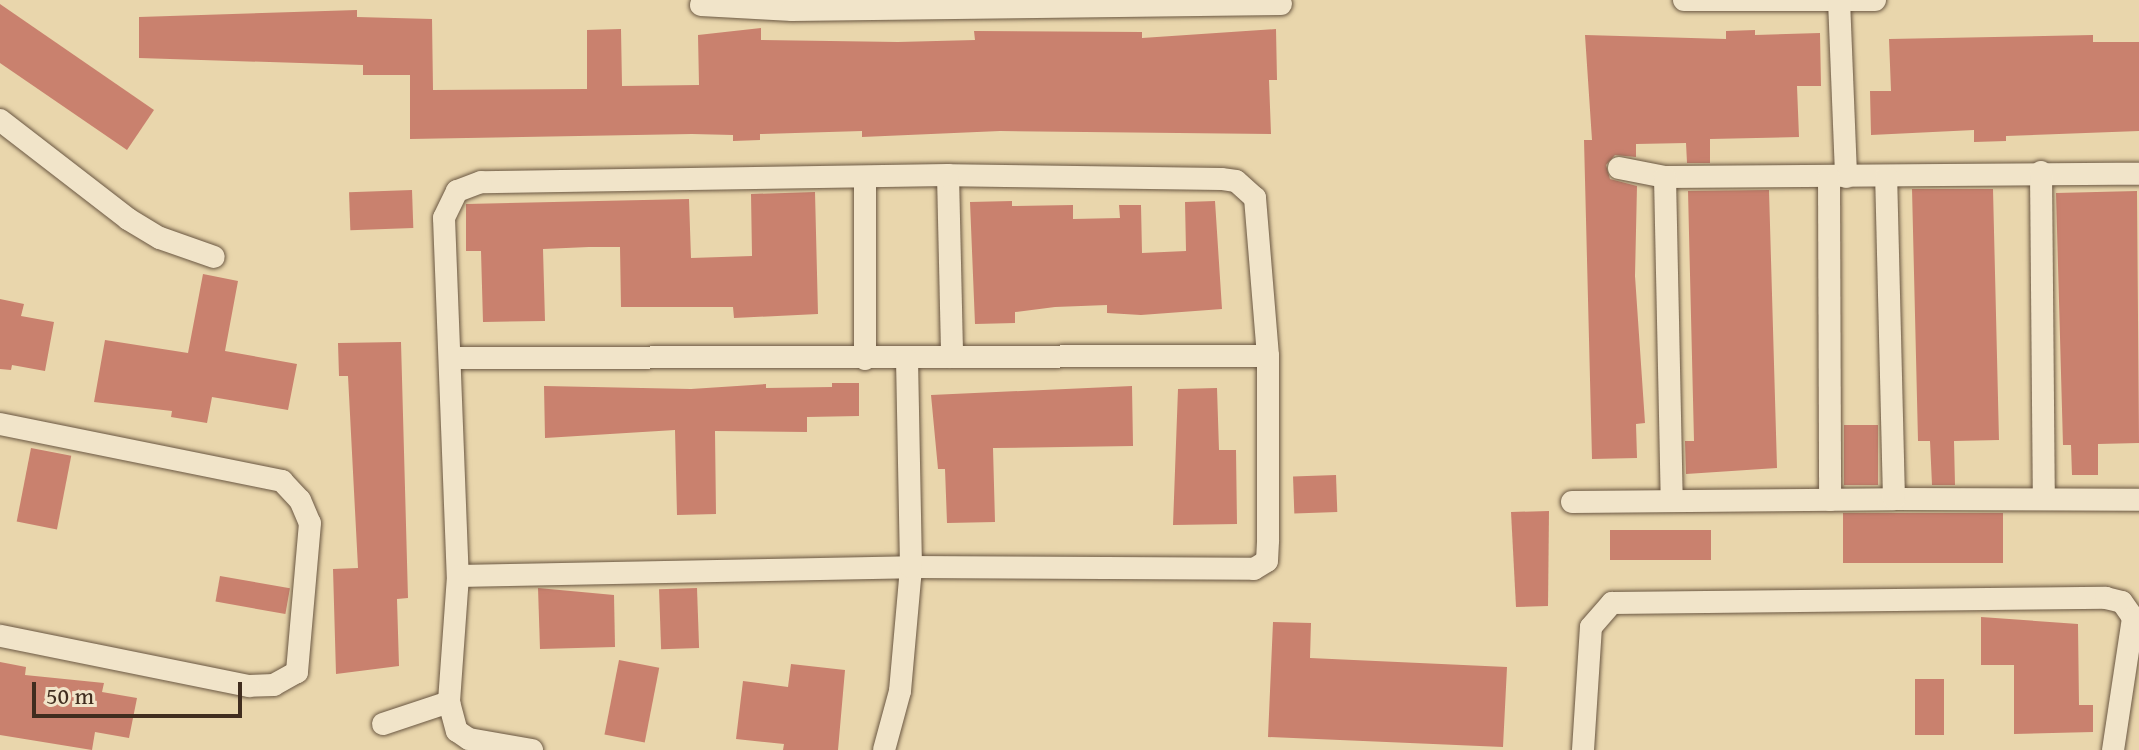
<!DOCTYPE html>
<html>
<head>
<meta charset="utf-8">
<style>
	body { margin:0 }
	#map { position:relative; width:2139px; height:750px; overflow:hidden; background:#e9d6ac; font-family:"Gentium Book Plus",serif }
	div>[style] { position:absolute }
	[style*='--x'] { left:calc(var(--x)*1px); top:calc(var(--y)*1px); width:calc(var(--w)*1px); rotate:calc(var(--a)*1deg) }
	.building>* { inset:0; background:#c9816e; transform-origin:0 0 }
	.roads { filter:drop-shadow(0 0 2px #6a5742) drop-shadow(0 0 2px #6a5742) }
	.street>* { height:22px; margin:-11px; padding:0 11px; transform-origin:11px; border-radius:11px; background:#f1e4c9 }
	span { translate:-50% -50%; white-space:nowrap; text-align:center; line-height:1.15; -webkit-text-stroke:8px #f1e4c9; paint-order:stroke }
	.scale { position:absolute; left:32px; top:682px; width:210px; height:36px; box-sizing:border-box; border:4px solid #402d1f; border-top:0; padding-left:10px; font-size:24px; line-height:28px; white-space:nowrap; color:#402d1f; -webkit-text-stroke:6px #f1e4c9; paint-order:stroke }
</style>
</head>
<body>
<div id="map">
	<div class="building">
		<i style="clip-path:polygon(0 4px,154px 110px,127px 150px,0 63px)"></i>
		<i style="clip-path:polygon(357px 10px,357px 17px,432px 19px,433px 90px,587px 89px,587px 30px,621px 29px,622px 86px,699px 85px,698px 35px,761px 28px,761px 40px,898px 42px,975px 40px,974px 31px,1142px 32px,1142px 38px,1276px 29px,1277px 80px,1269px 80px,1271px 134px,1000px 131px,862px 137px,862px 131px,760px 134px,760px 140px,733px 141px,733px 135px,692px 134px,410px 139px,410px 75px,363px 75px,363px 65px,139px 58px,139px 17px)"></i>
		<i style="clip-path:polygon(1755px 30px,1755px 35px,1820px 33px,1821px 86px,1797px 86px,1799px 137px,1710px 139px,1710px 163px,1687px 163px,1686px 143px,1636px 144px,1636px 157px,1615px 155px,1606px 165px,1610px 179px,1637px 186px,1635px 276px,1645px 423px,1636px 424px,1637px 458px,1592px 459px,1584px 140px,1592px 140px,1585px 35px,1726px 39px,1726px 31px)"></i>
		<i style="clip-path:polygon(2093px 35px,2093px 42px,2139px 42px,2139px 131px,2006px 136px,2006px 141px,1974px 142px,1974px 130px,1871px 135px,1870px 91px,1891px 91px,1889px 39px)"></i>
		<i style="clip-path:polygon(1912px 189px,1993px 189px,1999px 440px,1954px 441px,1955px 485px,1932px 485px,1930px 441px,1918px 441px)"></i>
		<i style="left:412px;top:190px;width:38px;height:63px;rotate:88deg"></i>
		<i style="clip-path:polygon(1769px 190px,1777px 468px,1686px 474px,1685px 441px,1694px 441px,1688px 191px)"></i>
		<i style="clip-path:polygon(2137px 191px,2139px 443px,2098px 444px,2098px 475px,2072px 475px,2071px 445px,2063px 445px,2056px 193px)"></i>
		<i style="clip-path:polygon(815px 192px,818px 314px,734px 318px,733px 307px,621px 307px,620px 247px,589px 247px,543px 249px,545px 321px,483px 322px,481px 251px,466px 251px,466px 204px,689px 199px,691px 258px,752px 256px,751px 194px)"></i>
		<i style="clip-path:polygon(1012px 201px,1012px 206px,1073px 205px,1073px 219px,1120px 218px,1119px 205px,1141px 205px,1142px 253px,1186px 251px,1185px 202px,1215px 201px,1222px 309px,1141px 315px,1107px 313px,1107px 305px,1055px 307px,1015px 312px,1015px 323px,975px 324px,970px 202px)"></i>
		<i style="clip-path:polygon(203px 274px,238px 281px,225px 351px,297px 364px,288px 410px,212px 397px,207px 423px,171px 417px,172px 411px,94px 402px,105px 340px,188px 353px)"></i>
		<i style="clip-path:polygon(0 299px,24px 304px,21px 316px,54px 322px,45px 371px,12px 365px,11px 370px,0 369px)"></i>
		<i style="clip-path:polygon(401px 342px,408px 598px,397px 599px,399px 666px,336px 674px,333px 569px,358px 568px,348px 376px,339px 376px,338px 343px)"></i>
		<i style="clip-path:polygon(832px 383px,859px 383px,859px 416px,807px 417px,807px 432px,715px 431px,716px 514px,677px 515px,675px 430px,545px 438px,544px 386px,691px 389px,766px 384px,766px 388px,832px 387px)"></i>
		<i style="clip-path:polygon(1132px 386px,1133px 446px,993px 448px,995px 522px,947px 523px,945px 469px,938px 469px,931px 395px)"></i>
		<i style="clip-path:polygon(1217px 388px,1219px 450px,1236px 450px,1237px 524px,1173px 525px,1178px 389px)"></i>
		<i style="left:1844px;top:425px;width:34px;height:60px"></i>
		<i style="left:31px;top:448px;width:41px;height:75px;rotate:11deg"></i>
		<i style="left:1336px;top:475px;width:37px;height:43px;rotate:88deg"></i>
		<i style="clip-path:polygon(1549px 511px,1548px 606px,1516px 607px,1511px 512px)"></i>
		<i style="left:1843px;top:513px;width:160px;height:50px"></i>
		<i style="left:1711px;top:530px;width:30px;height:101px;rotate:90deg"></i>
		<i style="left:220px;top:576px;width:71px;height:26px;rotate:10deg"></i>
		<i style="clip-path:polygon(538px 588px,614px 595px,615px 647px,540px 649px)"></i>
		<i style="left:697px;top:588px;width:60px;height:38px;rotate:88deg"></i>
		<i style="clip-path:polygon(1981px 617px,2078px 624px,2079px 705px,2093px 705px,2093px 732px,2014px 734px,2014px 665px,1981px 665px)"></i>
		<i style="clip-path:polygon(1273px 622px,1311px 623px,1310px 658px,1507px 667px,1503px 747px,1268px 737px)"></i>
		<i style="left:619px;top:660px;width:41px;height:76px;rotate:11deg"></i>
		<i style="clip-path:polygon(0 662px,26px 667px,25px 675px,104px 683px,102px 692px,137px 698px,129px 738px,95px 732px,92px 750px,0 735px)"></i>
		<i style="clip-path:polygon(791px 664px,845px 670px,838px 750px,783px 750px,784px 744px,736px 739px,743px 681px,788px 687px)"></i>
		<i style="left:1915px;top:679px;width:29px;height:56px"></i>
	</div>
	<div class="roads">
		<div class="street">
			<i style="--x:1684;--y:0;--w:191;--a:0"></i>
			<i style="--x:1839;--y:0;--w:177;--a:87.7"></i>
			<i style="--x:701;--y:5;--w:91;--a:3.1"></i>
			<i style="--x:792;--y:10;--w:489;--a:-0.7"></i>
			<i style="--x:0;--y:120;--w:162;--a:37.7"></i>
			<i style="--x:128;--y:219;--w:37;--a:31"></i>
			<i style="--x:160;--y:238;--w:57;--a:19.4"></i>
			<i style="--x:1619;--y:168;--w:47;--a:11.1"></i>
			<i style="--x:1665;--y:177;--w:474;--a:-0.4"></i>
			<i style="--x:2041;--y:172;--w:325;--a:89.5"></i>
			<i style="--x:948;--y:175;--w:182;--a:88.7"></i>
			<i style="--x:1665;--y:177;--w:323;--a:88.8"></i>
			<i style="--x:1829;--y:178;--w:322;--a:89.8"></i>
			<i style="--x:450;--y:358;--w:818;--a:-0.14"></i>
			<i style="--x:865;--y:359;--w:182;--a:-90"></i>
			<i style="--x:0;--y:424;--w:288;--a:11.4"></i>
			<i style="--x:282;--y:481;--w:26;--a:47"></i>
			<i style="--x:300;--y:500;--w:25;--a:67"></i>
			<i style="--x:310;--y:523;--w:150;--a:95"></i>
			<i style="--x:297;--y:672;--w:26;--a:151"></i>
			<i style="--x:274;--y:685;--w:25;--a:178"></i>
			<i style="--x:249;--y:686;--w:254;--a:-168.6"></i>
			<i style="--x:1894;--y:499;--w:245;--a:0.2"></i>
			<i style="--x:1572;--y:502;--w:322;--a:-0.5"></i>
			<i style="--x:1894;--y:499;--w:322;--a:-91.4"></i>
			<i style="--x:458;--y:576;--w:453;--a:-1.1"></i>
			<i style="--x:911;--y:567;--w:343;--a:0.3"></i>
			<i style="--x:1254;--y:569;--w:15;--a:-32"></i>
			<i style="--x:1267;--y:561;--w:21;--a:-87"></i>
			<i style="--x:1268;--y:540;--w:184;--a:-90"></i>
			<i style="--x:1268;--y:356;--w:159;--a:-94.7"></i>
			<i style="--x:1255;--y:198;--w:25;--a:-138"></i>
			<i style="--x:1236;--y:181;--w:15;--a:-172"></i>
			<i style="--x:1221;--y:179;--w:273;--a:-179.2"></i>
			<i style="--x:948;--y:175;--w:467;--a:179.1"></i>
			<i style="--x:481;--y:182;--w:26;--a:159"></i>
			<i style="--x:457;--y:191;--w:30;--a:116"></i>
			<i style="--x:444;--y:218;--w:358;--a:87.8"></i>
			<i style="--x:458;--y:576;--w:126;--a:94.1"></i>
			<i style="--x:449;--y:702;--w:30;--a:75"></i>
			<i style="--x:457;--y:731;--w:14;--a:34"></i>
			<i style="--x:469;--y:739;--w:64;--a:9.9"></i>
			<i style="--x:383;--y:724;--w:70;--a:-18.4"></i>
			<i style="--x:884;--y:750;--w:61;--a:-74.8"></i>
			<i style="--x:900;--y:691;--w:124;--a:-84.9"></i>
			<i style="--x:911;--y:567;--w:207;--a:-91.1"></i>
			<i style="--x:1583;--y:750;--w:123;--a:-86.3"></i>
			<i style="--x:1591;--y:627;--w:32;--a:-49"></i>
			<i style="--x:1612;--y:603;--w:494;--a:-0.6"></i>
			<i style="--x:2106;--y:598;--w:16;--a:14"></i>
			<i style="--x:2122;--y:602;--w:19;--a:55"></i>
			<i style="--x:2133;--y:618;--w:134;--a:98.6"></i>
		</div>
	</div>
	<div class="scale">50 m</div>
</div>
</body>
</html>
